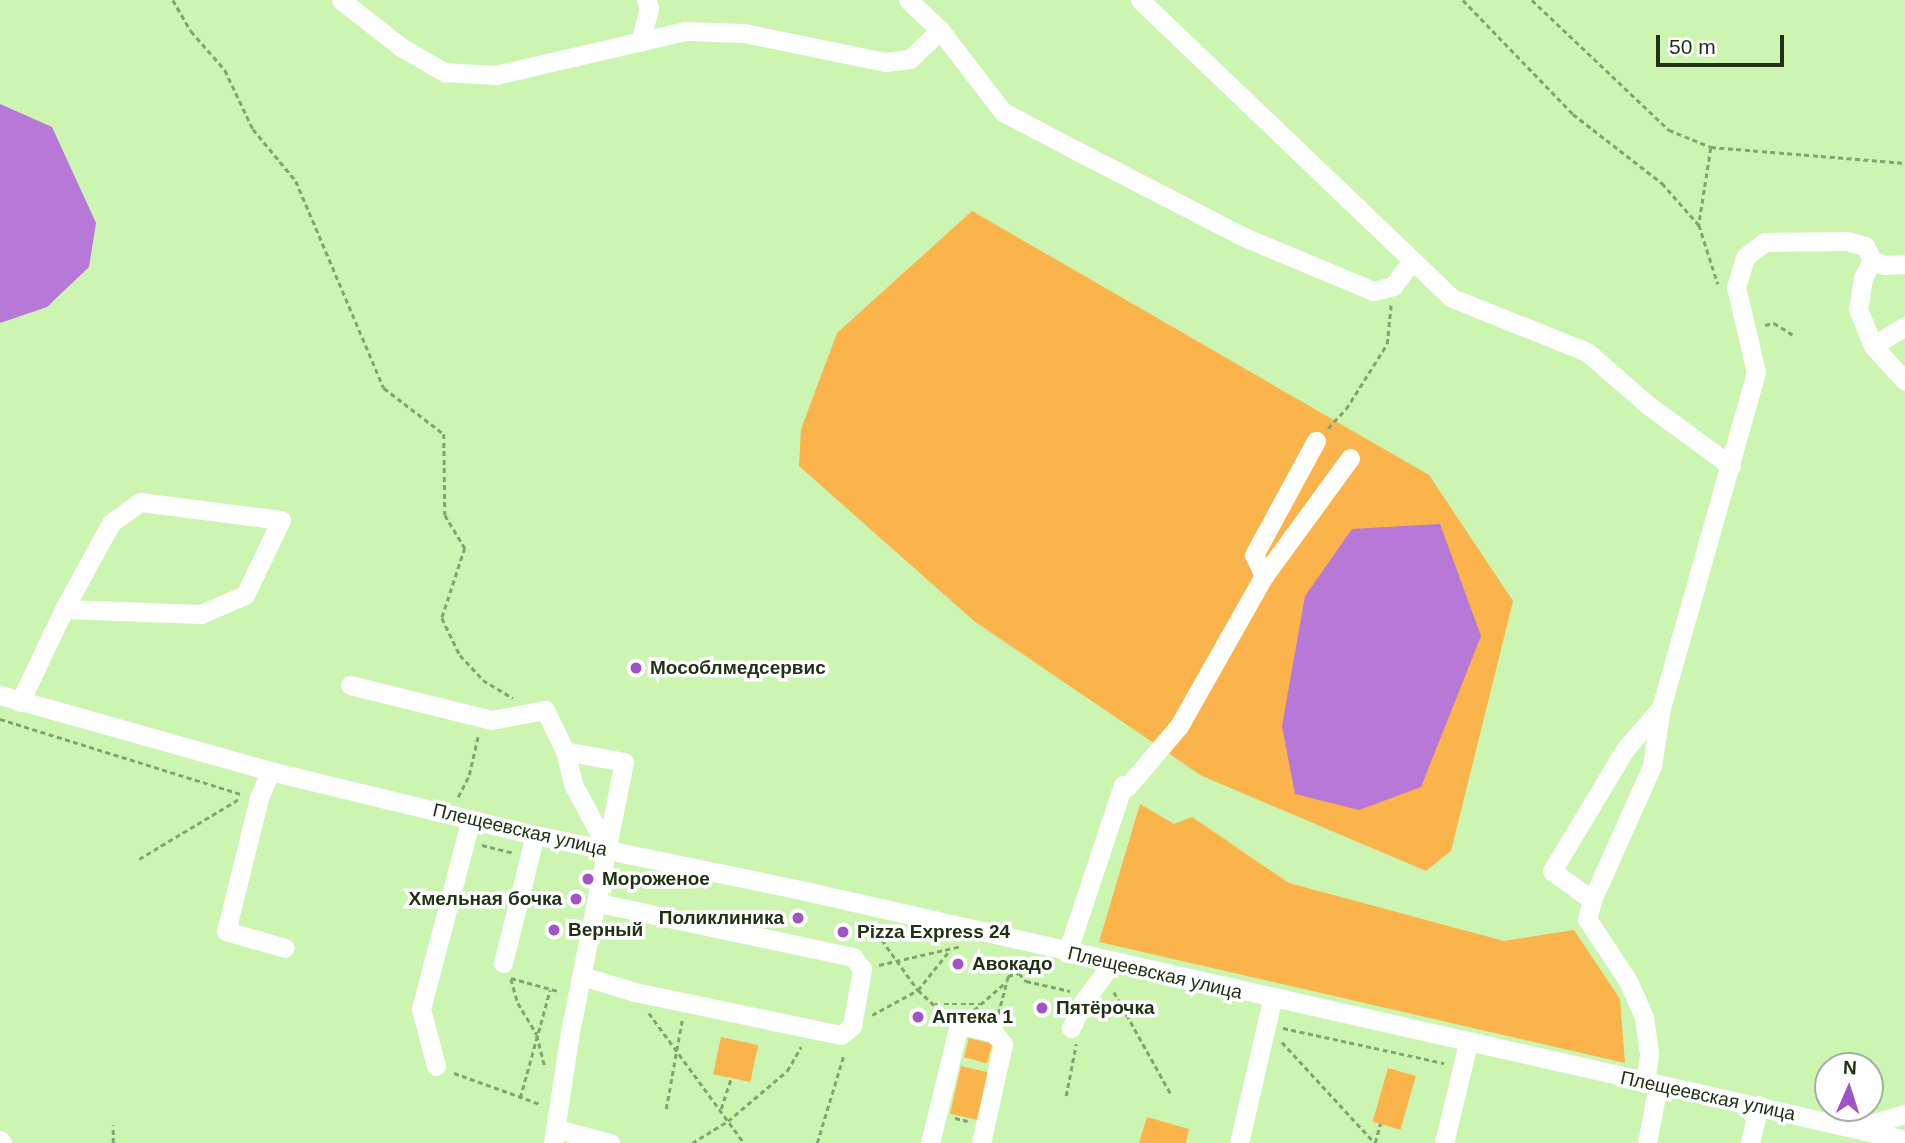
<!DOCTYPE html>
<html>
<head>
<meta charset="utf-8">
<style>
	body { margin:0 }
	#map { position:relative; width:1905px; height:1143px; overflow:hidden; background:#ccf5b1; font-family:Helvetica,sans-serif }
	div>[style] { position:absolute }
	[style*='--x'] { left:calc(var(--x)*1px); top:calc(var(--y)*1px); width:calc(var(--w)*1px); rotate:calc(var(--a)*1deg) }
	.green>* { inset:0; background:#fbb44b; transform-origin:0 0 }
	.water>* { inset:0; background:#b778d7 }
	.path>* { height:2.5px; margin-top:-1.25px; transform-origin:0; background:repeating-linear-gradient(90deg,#84a370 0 5px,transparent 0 8.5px) }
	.minor>* { height:19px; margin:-9.5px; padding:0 9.5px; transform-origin:9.5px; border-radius:9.5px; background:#fff }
	.dots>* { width:19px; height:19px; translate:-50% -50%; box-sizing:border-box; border:4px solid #fff; border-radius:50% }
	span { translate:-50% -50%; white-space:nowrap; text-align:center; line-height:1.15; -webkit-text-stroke:7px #fff; paint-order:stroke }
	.poi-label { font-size:19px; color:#213116; font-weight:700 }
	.left { translate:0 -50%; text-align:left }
	.right { translate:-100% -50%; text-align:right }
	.street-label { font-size:19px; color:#213116 }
	.north { position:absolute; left:1814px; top:1052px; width:70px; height:70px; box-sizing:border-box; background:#fff; border:2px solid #a6ada2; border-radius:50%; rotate:3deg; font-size:19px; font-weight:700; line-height:28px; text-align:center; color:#213116 }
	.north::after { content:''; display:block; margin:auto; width:24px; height:32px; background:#a254c6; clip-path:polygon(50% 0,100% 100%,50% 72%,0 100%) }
	.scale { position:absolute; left:1656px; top:35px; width:128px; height:32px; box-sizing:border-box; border:4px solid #213116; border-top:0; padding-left:9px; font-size:21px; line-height:24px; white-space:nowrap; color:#213116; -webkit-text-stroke:5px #fff; paint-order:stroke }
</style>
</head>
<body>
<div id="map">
	<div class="green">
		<i style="clip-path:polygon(972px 211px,1429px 475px,1513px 601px,1451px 851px,1426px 871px,1202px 776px,974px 621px,799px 466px,801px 429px,837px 333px)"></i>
		<i style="clip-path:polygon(1140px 804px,1174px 824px,1192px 817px,1289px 883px,1504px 941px,1574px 930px,1620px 999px,1625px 1063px,1099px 942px)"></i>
		<i style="left:721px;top:1037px;width:38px;height:38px;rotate:12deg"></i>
		<i style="left:969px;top:1038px;width:24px;height:20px;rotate:15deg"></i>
		<i style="left:961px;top:1066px;width:31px;height:49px;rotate:13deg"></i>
		<i style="left:1388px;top:1068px;width:29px;height:56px;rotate:16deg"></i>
		<i style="clip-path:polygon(1147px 1117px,1189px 1129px,1186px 1143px,1139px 1143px)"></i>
	</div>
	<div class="water">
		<i style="clip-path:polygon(0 104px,52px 127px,96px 223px,89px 267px,47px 307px,0 323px)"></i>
		<i style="clip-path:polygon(1440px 524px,1481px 636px,1421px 787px,1359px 810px,1295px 794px,1282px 726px,1305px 596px,1352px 529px)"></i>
	</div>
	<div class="path">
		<i style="--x:173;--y:0;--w:36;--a:60"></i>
		<i style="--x:191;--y:31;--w:52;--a:48.9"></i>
		<i style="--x:225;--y:70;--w:65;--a:64.6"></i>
		<i style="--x:253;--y:129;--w:67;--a:50.4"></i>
		<i style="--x:296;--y:181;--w:225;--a:67"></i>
		<i style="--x:384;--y:388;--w:76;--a:37.5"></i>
		<i style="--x:444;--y:434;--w:81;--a:89.3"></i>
		<i style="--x:445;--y:515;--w:39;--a:59"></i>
		<i style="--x:465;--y:548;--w:74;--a:108.2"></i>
		<i style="--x:442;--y:618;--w:41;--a:64.1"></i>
		<i style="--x:460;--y:655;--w:34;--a:47"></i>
		<i style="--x:483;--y:680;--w:35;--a:31"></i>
		<i style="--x:1463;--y:0;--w:158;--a:46"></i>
		<i style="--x:1573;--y:114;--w:113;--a:37.8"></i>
		<i style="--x:1662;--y:183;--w:56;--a:48.6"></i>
		<i style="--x:1532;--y:0;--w:189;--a:43.5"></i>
		<i style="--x:1669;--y:130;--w:45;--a:22"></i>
		<i style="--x:1711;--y:147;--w:195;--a:4.7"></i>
		<i style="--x:1711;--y:148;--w:78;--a:98.9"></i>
		<i style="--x:1699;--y:225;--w:62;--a:72.1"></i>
		<i style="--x:1765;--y:325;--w:9;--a:-13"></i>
		<i style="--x:1774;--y:323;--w:22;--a:32"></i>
		<i style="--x:1328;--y:428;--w:26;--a:-47"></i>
		<i style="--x:1346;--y:409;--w:77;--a:-57.8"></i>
		<i style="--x:1387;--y:344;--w:40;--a:-84.3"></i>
		<i style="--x:0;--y:719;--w:252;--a:17.3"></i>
		<i style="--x:458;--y:797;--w:25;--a:-63"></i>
		<i style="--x:469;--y:775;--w:39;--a:-77"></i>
		<i style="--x:482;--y:845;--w:32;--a:14"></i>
		<i style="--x:139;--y:859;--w:117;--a:-31"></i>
		<i style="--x:872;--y:926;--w:79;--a:54.3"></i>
		<i style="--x:918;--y:990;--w:38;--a:43"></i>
		<i style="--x:879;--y:965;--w:84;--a:-13"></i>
		<i style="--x:1019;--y:973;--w:11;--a:49"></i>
		<i style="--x:1026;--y:981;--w:45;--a:12.8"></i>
		<i style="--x:511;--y:978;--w:49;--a:15.5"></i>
		<i style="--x:511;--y:979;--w:25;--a:74"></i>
		<i style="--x:518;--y:1003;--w:37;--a:59"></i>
		<i style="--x:537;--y:1035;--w:33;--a:76"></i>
		<i style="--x:1114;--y:992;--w:117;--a:60.8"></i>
		<i style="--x:935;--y:1004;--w:46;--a:0"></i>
		<i style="--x:974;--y:1010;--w:43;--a:-41.2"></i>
		<i style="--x:649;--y:1013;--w:161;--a:53.8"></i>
		<i style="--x:998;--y:1014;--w:39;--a:-75"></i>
		<i style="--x:1008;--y:976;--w:11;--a:-15"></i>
		<i style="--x:1019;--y:973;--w:16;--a:-79"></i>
		<i style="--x:872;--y:1015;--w:52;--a:-28.5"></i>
		<i style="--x:918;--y:990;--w:50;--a:-51.5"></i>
		<i style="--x:1283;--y:1028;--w:165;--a:12.3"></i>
		<i style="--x:1282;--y:1042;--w:137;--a:47.4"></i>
		<i style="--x:454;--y:1073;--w:91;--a:19.8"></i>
		<i style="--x:1066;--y:1096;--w:53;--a:-79.1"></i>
		<i style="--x:520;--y:1098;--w:112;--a:-74.5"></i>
		<i style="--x:666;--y:1109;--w:90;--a:-79.8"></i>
		<i style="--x:721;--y:1109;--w:33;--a:-72"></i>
		<i style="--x:955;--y:1118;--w:13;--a:13"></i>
		<i style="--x:113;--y:1143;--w:18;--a:-90"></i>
		<i style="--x:692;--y:1143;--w:42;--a:-31.4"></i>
		<i style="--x:728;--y:1121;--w:77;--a:-40.3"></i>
		<i style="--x:787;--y:1071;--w:28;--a:-60"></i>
		<i style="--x:817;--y:1143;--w:93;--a:-73.1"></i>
		<i style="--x:1375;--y:1143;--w:20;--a:-75"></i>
	</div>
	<div class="minor">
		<i style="--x:341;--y:0;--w:76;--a:38.1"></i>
		<i style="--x:401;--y:47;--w:50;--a:30.2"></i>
		<i style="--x:444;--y:72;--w:52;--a:3.3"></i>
		<i style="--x:496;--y:75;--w:194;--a:-13.1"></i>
		<i style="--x:685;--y:31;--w:59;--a:1.9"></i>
		<i style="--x:744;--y:33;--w:144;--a:11.6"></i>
		<i style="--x:885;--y:62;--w:25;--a:-7"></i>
		<i style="--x:910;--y:59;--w:42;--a:-44"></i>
		<i style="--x:908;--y:0;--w:44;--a:43.2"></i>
		<i style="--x:940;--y:30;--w:103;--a:52.5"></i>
		<i style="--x:1003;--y:112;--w:88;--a:27.7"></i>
		<i style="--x:1081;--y:153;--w:183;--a:27.3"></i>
		<i style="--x:1244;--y:237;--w:140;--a:22.7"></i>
		<i style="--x:1373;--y:291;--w:21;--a:-14"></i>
		<i style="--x:1393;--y:286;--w:30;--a:-53"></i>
		<i style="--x:1140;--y:0;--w:431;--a:43.7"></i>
		<i style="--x:1452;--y:298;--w:145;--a:21.8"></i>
		<i style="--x:1587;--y:352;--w:81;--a:41"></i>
		<i style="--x:1648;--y:405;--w:103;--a:36.3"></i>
		<i style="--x:640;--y:42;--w:35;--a:-75"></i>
		<i style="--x:649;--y:8;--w:9;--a:-111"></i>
		<i style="--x:1872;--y:260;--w:20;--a:117"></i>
		<i style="--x:1863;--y:278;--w:31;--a:99"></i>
		<i style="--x:1858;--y:309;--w:40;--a:68"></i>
		<i style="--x:1873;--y:346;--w:47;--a:47.6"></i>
		<i style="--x:1873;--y:346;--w:38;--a:-32"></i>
		<i style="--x:1264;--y:576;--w:23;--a:-115"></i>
		<i style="--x:1254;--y:555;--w:130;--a:-61.5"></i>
		<i style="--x:350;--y:685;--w:145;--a:13.9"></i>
		<i style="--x:491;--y:720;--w:55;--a:-10.5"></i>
		<i style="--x:545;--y:710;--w:46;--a:64"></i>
		<i style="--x:565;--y:751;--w:34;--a:76"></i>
		<i style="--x:573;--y:784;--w:76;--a:61.8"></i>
		<i style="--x:0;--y:695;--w:280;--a:15.7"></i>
		<i style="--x:270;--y:771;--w:273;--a:13.6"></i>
		<i style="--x:535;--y:835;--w:276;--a:11.7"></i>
		<i style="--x:805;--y:891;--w:1128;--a:12.75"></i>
		<i style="--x:20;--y:702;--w:103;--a:-64.7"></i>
		<i style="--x:64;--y:609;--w:137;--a:2.1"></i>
		<i style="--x:201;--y:614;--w:48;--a:-23.4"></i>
		<i style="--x:245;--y:595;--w:83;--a:-64.4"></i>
		<i style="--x:281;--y:520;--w:142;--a:-172.7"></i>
		<i style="--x:140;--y:502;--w:36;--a:144"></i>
		<i style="--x:111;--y:523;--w:98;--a:118.7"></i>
		<i style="--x:270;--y:771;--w:29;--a:112"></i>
		<i style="--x:259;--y:798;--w:137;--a:103.9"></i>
		<i style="--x:226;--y:931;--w:61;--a:16.1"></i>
		<i style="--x:1127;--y:787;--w:80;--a:-49.6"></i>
		<i style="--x:1179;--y:726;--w:172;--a:-60.5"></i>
		<i style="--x:1264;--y:576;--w:146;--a:-53.9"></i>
		<i style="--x:1592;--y:900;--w:49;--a:-144.1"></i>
		<i style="--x:1552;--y:871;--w:144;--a:-59"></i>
		<i style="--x:1626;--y:748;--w:52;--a:-48.9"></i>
		<i style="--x:1067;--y:953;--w:177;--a:-71.6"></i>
		<i style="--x:503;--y:963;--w:132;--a:-76"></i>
		<i style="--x:582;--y:976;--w:55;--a:16.8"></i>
		<i style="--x:635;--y:992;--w:210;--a:11.8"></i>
		<i style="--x:841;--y:1035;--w:14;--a:-39"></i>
		<i style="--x:852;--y:1026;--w:58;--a:-80"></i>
		<i style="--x:862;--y:969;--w:15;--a:-127"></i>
		<i style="--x:853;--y:957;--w:261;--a:-168"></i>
		<i style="--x:1071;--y:1028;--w:29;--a:-65"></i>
		<i style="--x:1083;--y:1002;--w:35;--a:-53"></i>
		<i style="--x:1104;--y:974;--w:12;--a:-81"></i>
		<i style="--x:436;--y:1066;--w:59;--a:-104.7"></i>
		<i style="--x:421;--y:1009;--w:196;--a:-75.3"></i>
		<i style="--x:1645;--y:1083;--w:30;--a:-82"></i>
		<i style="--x:1649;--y:1053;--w:36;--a:-98"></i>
		<i style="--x:1644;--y:1017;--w:39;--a:-114"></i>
		<i style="--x:1628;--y:981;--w:74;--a:-123.5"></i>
		<i style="--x:1587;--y:919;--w:20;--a:-75"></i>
		<i style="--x:1592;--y:900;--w:147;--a:-65.9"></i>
		<i style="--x:1652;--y:766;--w:59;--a:-81.2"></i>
		<i style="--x:1661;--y:708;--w:349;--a:-74.2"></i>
		<i style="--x:1756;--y:372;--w:87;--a:-103.2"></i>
		<i style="--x:1736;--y:287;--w:31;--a:-73"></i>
		<i style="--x:1745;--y:257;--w:25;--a:-37"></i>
		<i style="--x:1765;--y:242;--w:82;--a:-0.7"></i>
		<i style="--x:1847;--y:241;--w:19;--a:16"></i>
		<i style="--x:1865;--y:246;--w:16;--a:63"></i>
		<i style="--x:1872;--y:260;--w:13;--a:23"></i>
		<i style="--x:1884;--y:265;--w:21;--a:-3"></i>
		<i style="--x:1860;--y:1127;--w:47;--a:-16.1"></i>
		<i style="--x:557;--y:1129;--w:55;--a:14.8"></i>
		<i style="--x:0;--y:1140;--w:4;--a:56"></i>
		<i style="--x:553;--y:1143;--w:112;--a:-81.3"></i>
		<i style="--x:570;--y:1032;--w:275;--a:-78.7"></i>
		<i style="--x:624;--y:762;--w:60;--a:-169.4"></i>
		<i style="--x:930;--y:1143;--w:122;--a:-76.2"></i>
		<i style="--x:959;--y:1025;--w:35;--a:12"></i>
		<i style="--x:993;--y:1032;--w:16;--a:50"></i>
		<i style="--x:1003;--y:1044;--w:101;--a:102.5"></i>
		<i style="--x:1239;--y:1143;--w:147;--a:-77"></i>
		<i style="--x:1444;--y:1143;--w:103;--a:-76.5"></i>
		<i style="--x:1647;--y:1143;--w:59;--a:-79.3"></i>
		<i style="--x:1750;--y:1143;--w:39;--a:-77"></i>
	</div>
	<div class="dots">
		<i style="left:636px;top:668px;background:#a254c6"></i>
		<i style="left:588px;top:879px;background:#a254c6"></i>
		<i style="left:576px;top:899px;background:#a254c6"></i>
		<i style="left:798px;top:918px;background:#a254c6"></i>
		<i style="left:554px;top:930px;background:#a254c6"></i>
		<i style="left:843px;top:932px;background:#a254c6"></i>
		<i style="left:958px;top:964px;background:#a254c6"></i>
		<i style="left:1042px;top:1008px;background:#a254c6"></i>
		<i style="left:918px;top:1017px;background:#a254c6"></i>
	</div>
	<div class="poi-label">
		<span class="left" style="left:650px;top:668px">Мособлмедсервис</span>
		<span class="left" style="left:602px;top:879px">Мороженое</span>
		<span class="right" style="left:562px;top:899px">Хмельная бочка</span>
		<span class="right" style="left:784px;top:918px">Поликлиника</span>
		<span class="left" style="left:568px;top:930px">Верный</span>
		<span class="left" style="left:857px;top:932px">Pizza Express 24</span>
		<span class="left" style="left:972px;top:964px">Авокадо</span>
		<span class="left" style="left:1056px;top:1008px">Пятёрочка</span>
		<span class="left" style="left:932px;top:1017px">Аптека 1</span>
	</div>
	<div class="street-label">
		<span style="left:520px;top:830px;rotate:13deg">Плещеевская улица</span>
		<span style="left:1155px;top:973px;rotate:13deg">Плещеевская улица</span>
		<span style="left:1708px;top:1096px;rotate:12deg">Плещеевская улица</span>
	</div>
	<div class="north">N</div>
	<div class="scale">50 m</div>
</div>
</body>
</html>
